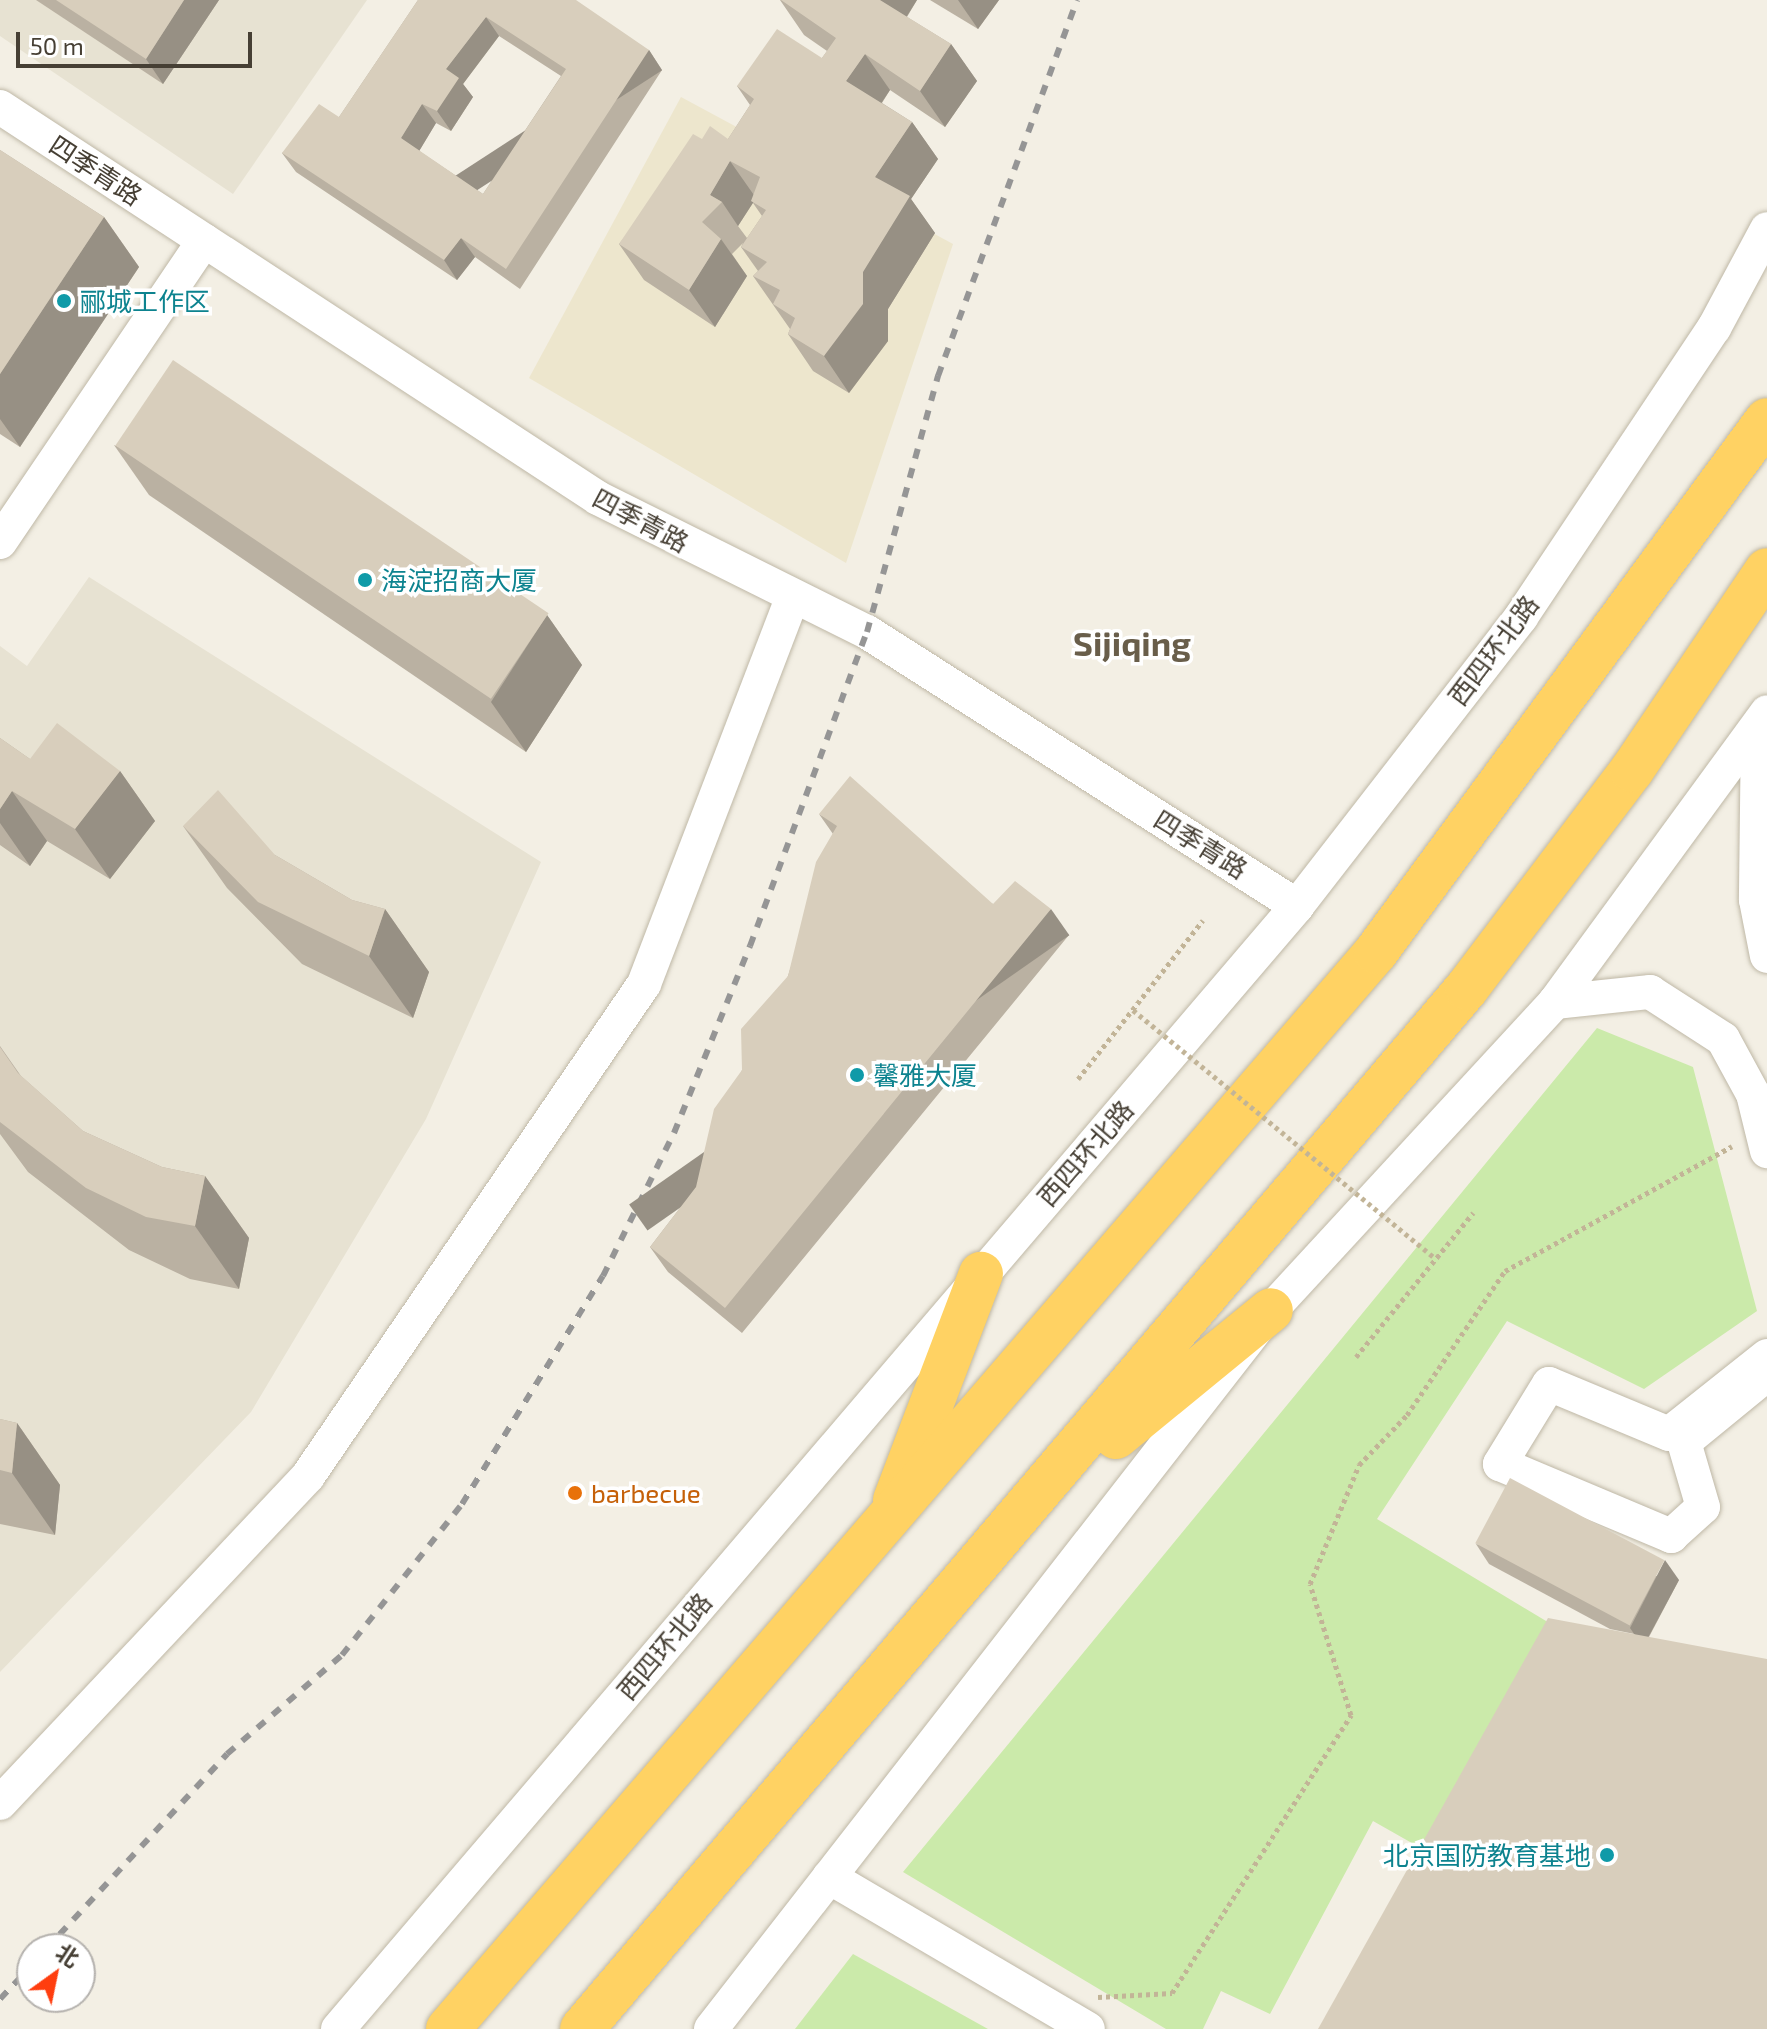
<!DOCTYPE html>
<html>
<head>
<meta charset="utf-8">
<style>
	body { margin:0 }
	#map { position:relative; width:1767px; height:2029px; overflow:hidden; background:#f3efe4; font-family:"Exo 2","Noto Sans SC",sans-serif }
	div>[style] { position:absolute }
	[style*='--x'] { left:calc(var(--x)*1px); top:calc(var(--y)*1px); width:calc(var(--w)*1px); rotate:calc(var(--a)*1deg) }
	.residential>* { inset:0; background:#e7e2d2 }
	.education>* { inset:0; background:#ede6cd }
	.green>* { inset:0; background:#cbeaaa }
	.path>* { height:5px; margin-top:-2.5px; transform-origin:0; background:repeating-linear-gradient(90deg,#c2b497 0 4px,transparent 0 8px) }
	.roads { filter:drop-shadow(0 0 2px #bfb8a6) drop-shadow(0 0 2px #bfb8a6) }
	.minor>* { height:34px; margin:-17px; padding:0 17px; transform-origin:17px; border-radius:17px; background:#fff }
	.highway>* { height:44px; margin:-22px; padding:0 22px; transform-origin:22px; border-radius:22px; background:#ffd263 }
	.rail>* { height:6px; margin-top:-3px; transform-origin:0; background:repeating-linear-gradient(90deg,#959595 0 10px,transparent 0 20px) }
	.path-bridge>* { height:5px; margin-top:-2.5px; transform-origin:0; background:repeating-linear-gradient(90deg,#c2b497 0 4px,transparent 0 8px) }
	.wall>* { inset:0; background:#bab1a2 }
	.shaded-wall>* { inset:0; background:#979084; transform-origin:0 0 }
	.building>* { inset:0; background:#d8cebc; transform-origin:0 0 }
	.dots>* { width:22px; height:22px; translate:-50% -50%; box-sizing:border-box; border:4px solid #fff; border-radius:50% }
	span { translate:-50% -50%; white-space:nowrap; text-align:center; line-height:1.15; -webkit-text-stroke:7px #fff; paint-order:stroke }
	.street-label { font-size:26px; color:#463f34 }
	.culture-label { font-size:26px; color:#0d838f }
	.left { translate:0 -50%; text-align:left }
	.right { translate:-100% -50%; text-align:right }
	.food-label { font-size:26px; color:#c56008 }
	.district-label { font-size:34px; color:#695e4a; font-weight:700 }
	.north { position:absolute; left:16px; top:1933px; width:80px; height:80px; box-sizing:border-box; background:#fff; border:2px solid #b5b2ae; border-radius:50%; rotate:33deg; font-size:22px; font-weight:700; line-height:32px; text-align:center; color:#463f34 }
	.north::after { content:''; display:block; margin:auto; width:28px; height:36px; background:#ff3e0f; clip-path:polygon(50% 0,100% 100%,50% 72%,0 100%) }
	.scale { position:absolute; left:16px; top:32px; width:236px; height:36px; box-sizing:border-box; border:4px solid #463f34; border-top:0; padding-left:10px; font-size:24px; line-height:28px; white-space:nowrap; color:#463f34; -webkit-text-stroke:6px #fff; paint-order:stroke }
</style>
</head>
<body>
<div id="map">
	<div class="residential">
		<i style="clip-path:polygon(0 0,367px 0,233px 194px,0 36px)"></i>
		<i style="clip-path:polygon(89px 577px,541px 862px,426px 1119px,251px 1412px,0 1672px,0 646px,27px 666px)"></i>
	</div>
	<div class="education">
		<i style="clip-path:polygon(681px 97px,953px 244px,846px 563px,529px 378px)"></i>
	</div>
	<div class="green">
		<i style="clip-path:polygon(1597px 1028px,1693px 1067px,1757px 1311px,1644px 1389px,1507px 1321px,1377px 1519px,1561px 1630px,1433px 1855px,1373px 1821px,1270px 2014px,1221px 1991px,1203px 2029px,1166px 2029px,903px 1872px)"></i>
		<i style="clip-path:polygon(853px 1954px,988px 2029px,795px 2029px)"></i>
	</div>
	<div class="path">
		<i style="--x:1078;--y:1079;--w:202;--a:-51.8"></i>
		<i style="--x:1356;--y:1357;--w:186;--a:-50.9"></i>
		<i style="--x:1098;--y:1997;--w:74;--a:-3.1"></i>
		<i style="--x:1172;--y:1993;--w:331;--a:-57.2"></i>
		<i style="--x:1351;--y:1715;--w:137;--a:-107.4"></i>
		<i style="--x:1310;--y:1584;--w:129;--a:-67.6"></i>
		<i style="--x:1359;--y:1465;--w:69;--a:-46.2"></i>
		<i style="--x:1407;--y:1415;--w:174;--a:-55.8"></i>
		<i style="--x:1505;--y:1271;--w:259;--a:-28.8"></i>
	</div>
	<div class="roads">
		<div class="minor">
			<i style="--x:0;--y:107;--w:714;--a:33.18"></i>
			<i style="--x:598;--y:498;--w:301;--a:26.5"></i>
			<i style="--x:867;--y:632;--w:510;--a:32.51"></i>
			<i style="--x:0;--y:542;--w:364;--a:-55.9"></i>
			<i style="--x:1758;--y:726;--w:174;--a:90.7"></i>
			<i style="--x:1756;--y:900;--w:57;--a:78.9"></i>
			<i style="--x:1555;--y:1002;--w:96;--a:-6"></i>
			<i style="--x:1650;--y:992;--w:87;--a:32.8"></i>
			<i style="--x:1723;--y:1039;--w:63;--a:61.4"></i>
			<i style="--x:1753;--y:1094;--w:59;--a:76.2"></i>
			<i style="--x:1767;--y:1356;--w:125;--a:141.5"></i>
			<i style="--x:1669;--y:1434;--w:130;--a:-157.4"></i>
			<i style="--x:1549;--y:1384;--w:94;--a:121.5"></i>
			<i style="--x:1500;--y:1464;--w:186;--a:22.8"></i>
			<i style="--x:1671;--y:1536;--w:43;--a:-42.2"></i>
			<i style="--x:1703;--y:1507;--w:68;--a:-106.3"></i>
			<i style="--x:1684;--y:1442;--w:107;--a:-39.3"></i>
			<i style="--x:0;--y:1803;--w:449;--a:-46.7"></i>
			<i style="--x:308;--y:1476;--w:596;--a:-55.67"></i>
			<i style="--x:644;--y:984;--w:412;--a:-69"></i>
			<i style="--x:829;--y:1877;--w:300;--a:30.4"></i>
			<i style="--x:338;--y:2029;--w:1477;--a:-49.5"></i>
			<i style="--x:1297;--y:906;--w:366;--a:-52.2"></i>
			<i style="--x:1521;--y:617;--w:348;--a:-56.3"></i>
			<i style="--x:1714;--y:328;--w:112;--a:-61.8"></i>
			<i style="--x:711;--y:2029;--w:911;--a:-52.09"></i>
			<i style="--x:1271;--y:1310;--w:419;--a:-47.3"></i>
			<i style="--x:1555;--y:1002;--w:359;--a:-53.8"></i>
		</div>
		<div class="highway">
			<i style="--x:1116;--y:1437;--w:200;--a:-39.3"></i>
			<i style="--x:895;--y:1500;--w:242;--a:-69.2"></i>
			<i style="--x:448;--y:2029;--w:1422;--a:-49.25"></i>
			<i style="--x:1376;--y:952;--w:660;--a:-53.69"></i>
			<i style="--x:582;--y:2029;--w:1366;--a:-49.63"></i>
			<i style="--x:1467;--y:988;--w:273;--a:-52.9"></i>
			<i style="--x:1632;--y:770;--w:241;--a:-56"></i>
		</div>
	</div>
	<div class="rail">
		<i style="--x:46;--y:1949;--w:266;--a:-47.1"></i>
		<i style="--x:227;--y:1754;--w:152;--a:-40.7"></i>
		<i style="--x:342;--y:1655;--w:193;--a:-51.5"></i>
		<i style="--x:462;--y:1504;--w:268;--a:-58.3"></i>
		<i style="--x:603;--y:1276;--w:160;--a:-63.6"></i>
		<i style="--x:674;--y:1133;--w:202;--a:-67.9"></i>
		<i style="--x:750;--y:946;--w:335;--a:-69.6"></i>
		<i style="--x:867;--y:632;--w:266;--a:-74.5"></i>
		<i style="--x:938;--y:376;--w:401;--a:-69.7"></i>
		<i style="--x:0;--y:1999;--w:47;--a:-46.7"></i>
	</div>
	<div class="path-bridge">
		<i style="--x:1133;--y:1010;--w:392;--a:39.4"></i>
	</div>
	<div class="wall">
		<i style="clip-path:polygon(36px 0,219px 0,163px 84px)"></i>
		<i style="clip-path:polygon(evenodd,418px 0,649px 50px,662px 70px,520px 289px,475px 257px,457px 280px,296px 172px,282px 153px,339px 117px,418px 0,499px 36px,561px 76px,483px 194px,419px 151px,436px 123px,451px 131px,473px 97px,463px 84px,499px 36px)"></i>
		<i style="clip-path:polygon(evenodd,780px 0,917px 0,907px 17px,951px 44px,977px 81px,945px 127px,890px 90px,882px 103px,912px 122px,938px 159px,911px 199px,935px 233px,888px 309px,888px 341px,849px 393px,813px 371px,788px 334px,790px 329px,753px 276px,758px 271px,741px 247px,743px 243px,732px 254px,747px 276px,715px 327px,644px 280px,619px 244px,702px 139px,728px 139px,750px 105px,737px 86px,822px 58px,827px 51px,804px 35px,780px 0,753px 203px,762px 216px,747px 238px,738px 226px,753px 203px)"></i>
		<i style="clip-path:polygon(930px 0,999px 0,978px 29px)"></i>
		<i style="clip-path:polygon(0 150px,104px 217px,139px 267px,20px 447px,0 434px)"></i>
		<i style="clip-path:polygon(114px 445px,547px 615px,582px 665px,526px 752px,149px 495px)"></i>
		<i style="clip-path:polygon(0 738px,30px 759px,120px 771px,155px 821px,110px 879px,47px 841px,30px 866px,0 845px)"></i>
		<i style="clip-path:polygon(819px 814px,993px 904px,1069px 935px,742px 1333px,668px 1272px,650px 1247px,696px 1187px,742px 1070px,788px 976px,833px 834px)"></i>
		<i style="clip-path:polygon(183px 826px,275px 855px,352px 900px,385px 909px,429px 972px,413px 1018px,302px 964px,227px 888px)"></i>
		<i style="clip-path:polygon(0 1046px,21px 1076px,83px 1131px,162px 1167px,205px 1176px,249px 1238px,239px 1289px,190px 1279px,129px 1250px,28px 1172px,0 1134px)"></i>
		<i style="clip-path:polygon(0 1419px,17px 1423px,60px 1485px,55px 1535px,0 1524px)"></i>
		<i style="clip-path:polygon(1476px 1544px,1679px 1580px,1649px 1637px,1610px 1629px,1489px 1564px)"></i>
	</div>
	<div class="shaded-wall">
		<i style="clip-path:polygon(184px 0,219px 0,163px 84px,146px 59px)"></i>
		<i style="clip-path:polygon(875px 0,917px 0,897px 32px)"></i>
		<i style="clip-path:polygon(958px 0,999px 0,978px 29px)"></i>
		<i style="clip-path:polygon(486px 17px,499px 36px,463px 84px,473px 97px,451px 131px,437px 111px,446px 69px)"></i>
		<i style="clip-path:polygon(951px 44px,977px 81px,945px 127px,920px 91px)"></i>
		<i style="left:649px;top:50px;width:24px;height:262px;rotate:57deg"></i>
		<i style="clip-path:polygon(865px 54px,890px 90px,872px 117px,846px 81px)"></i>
		<i style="clip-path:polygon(422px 104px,436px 123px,415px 158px,401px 138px)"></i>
		<i style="clip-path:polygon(912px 122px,938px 159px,911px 199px,935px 233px,888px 309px,888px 341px,849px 393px,824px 356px,863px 272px,875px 177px)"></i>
		<i style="clip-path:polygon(730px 161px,756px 198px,738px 226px,722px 202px,710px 195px)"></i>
		<i style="clip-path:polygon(104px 217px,139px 267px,20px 447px,0 419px,0 374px)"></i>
		<i style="clip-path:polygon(461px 238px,475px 257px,457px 280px,444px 260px)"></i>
		<i style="clip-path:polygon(721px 239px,747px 276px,715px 327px,689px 290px)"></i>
		<i style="clip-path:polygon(547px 615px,582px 665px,526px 752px,491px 702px)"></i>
		<i style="clip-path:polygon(120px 771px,155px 821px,110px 879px,75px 829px)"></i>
		<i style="clip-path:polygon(12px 791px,47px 841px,30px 866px,0 823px,0 809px)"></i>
		<i style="clip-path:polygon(385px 909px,429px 972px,413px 1018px,369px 956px)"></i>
		<i style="left:1051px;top:909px;width:32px;height:515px;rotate:55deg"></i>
		<i style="clip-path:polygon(205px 1176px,249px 1238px,239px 1289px,195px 1226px)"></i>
		<i style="clip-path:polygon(17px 1423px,60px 1485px,55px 1535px,12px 1473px)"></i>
		<i style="clip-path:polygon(1665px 1560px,1679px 1580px,1643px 1647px,1630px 1628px)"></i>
	</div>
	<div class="building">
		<i style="clip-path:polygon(56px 0,184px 0,146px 59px)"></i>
		<i style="clip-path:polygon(evenodd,418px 0,576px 0,649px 50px,506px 269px,461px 238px,444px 260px,282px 153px,319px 104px,339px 117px,418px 0,486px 17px,566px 69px,483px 194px,401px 138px,422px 104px,437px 111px,459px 78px,446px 69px,486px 17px)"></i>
		<i style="clip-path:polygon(781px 0,880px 0,951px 44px,920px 91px,865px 54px,846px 81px,912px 122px,875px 177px,910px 196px,863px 272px,863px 304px,824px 356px,788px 334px,795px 318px,773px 304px,780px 290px,753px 276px,767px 262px,741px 247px,766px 210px,751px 201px,760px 177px,730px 161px,710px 195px,722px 202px,702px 222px,721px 239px,689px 290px,619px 244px,693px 134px,702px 139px,710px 126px,728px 139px,754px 99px,737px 86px,777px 29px,822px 58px,836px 38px)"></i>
		<i style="clip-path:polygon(0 150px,104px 217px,0 374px)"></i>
		<i style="left:173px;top:360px;width:453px;height:103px;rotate:34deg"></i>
		<i style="clip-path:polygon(57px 723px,120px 771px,75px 829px,12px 791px,0 809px,0 738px,30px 759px)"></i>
		<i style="clip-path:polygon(850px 776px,993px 904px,1015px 881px,1051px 909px,725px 1308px,650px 1247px,696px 1187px,714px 1109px,742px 1070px,741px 1029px,788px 976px,816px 862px,837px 826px,819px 814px)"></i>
		<i style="clip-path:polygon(218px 790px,275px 855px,352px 900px,385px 909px,369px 956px,258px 902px,183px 826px)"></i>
		<i style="clip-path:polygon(0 1047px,18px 1073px,83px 1131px,162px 1167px,205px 1176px,195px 1226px,146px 1217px,86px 1188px,0 1122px)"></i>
		<i style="clip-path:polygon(0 1419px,17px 1423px,12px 1473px,0 1470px)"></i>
		<i style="left:1510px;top:1478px;width:175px;height:74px;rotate:28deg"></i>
		<i style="clip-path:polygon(1548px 1618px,1767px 1659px,1767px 2029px,1318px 2029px)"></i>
	</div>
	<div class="dots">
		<i style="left:64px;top:301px;background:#0f9aa8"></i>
		<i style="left:365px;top:580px;background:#0f9aa8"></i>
		<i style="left:857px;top:1075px;background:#0f9aa8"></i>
		<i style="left:575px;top:1493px;background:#e8710a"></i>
		<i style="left:1607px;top:1855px;background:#0f9aa8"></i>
	</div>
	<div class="street-label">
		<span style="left:96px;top:170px;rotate:33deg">四季青路</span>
		<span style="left:641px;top:520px;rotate:28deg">四季青路</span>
		<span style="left:1493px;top:650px;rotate:-53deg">西四环北路</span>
		<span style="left:1201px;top:844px;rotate:32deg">四季青路</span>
		<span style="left:1085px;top:1153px;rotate:-49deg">西四环北路</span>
		<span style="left:664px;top:1646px;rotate:-50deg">西四环北路</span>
	</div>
	<div class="culture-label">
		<span class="left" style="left:80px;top:301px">郦城工作区</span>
		<span class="left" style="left:381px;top:580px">海淀招商大厦</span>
		<span class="left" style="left:873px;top:1075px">馨雅大厦</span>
		<span class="right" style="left:1591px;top:1855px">北京国防教育基地</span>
	</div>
	<div class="food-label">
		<span class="left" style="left:591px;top:1493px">barbecue</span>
	</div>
	<div class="district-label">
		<span style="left:1132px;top:643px">Sijiqing</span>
	</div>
	<div class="north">北</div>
	<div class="scale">50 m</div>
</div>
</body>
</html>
